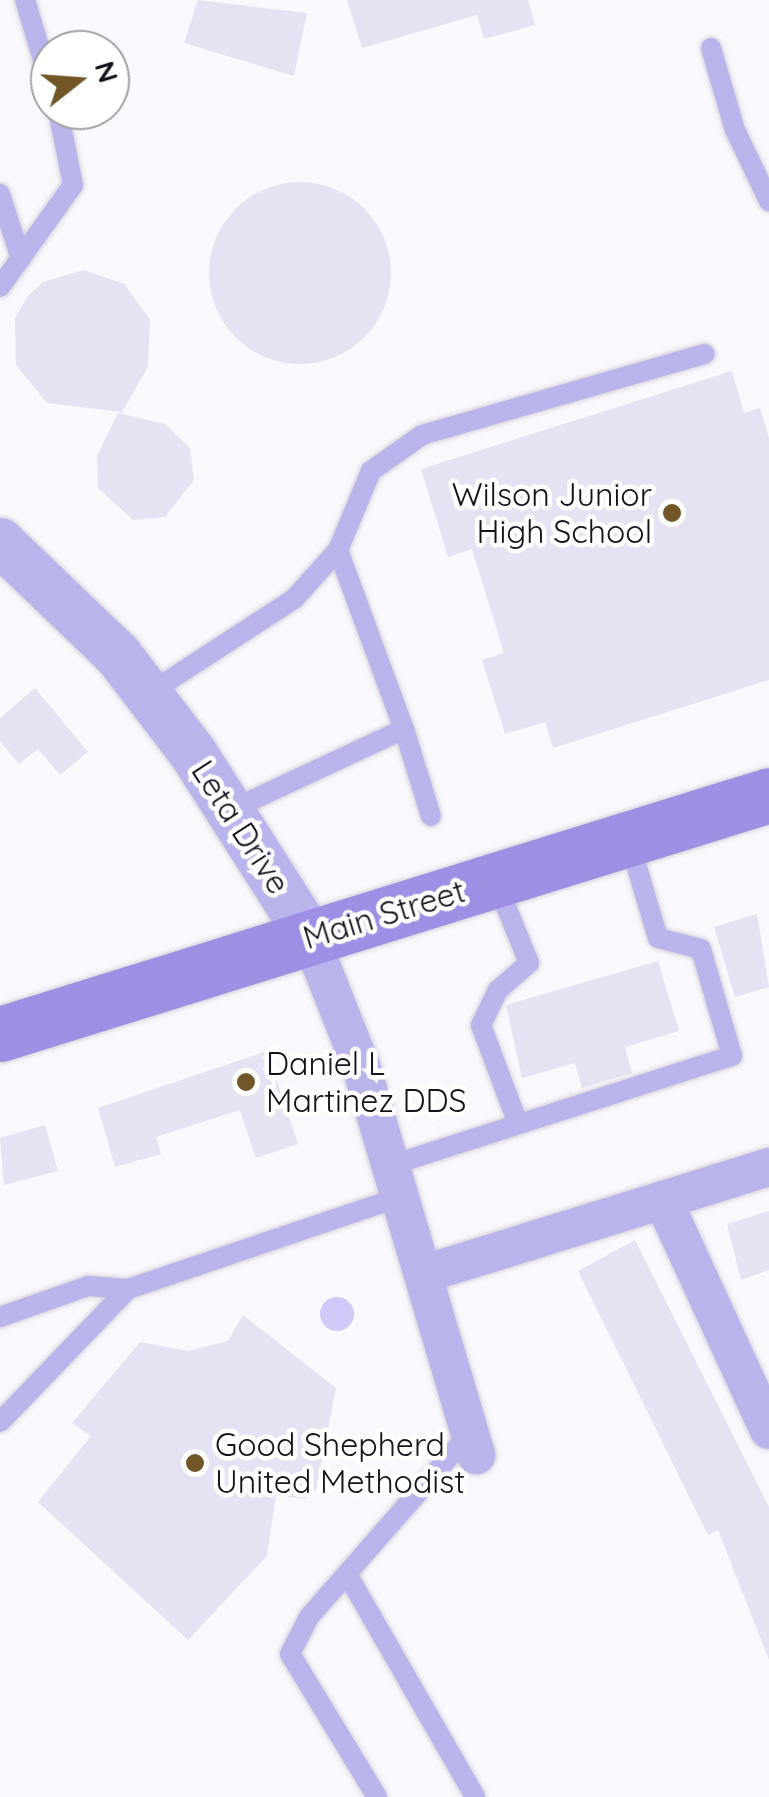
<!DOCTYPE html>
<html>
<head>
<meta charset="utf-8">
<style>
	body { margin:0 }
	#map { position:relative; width:769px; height:1797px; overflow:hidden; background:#f8f8fd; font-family:Quicksand,sans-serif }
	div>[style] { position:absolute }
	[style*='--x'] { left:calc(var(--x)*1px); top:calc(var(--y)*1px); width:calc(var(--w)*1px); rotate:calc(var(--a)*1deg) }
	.green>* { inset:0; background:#cec9f7 }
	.round { border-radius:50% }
	.building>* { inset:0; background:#e4e3f4 }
	.roads { filter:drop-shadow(0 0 2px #d4d3d9) drop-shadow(0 0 2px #d4d3d9) }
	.service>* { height:20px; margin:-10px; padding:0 10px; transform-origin:10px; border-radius:10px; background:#bab4ec }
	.minor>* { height:38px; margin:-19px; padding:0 19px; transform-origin:19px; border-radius:19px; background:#bab4ec }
	.tertiary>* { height:48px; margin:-24px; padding:0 24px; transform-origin:24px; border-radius:24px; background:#bab4ec }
	.secondary>* { height:55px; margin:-27.5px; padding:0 27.5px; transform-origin:27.5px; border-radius:27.5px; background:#9d90e4 }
	.dots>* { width:28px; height:28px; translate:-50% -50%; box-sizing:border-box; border:5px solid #fff; border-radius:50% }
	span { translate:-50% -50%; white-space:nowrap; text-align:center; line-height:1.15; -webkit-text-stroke:9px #fff; paint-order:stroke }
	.poi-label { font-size:32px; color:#14131b }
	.right { translate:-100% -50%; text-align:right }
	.left { translate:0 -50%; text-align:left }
	.street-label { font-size:32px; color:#14131b }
	.north { position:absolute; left:30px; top:30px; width:100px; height:100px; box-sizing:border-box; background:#fff; border:2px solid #a1a1a4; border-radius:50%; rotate:73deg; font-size:28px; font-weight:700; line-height:40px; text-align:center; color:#14131b }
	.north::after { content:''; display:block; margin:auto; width:35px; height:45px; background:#715728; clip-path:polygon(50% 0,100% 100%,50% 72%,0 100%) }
</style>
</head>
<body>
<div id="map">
	<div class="green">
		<i class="round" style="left:320px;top:1297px;width:34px;height:34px"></i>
	</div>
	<div class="building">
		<i style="clip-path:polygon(198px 0,307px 13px,294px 76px,184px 43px)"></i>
		<i style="clip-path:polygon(347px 0,528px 0,535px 25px,484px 39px,477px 15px,362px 48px)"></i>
		<i class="round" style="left:209px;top:182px;width:182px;height:182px"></i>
		<i style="clip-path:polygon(84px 270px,124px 284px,150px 319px,148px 367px,122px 412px,47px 403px,16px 365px,15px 318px,28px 296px,43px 282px)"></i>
		<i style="clip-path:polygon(732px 371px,744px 413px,760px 408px,769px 438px,769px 680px,553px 748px,545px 722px,505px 734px,482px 660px,504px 653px,472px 549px,448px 557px,421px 469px)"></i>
		<i style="clip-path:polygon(118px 413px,165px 424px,190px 448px,194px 480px,165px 517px,133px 520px,98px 488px,97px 456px)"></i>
		<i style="clip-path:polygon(35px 688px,88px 752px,60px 775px,38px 749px,19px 764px,0 741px,0 718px)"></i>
		<i style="clip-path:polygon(757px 914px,769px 987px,735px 997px,714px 927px)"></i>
		<i style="clip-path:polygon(658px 961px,679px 1031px,625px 1047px,632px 1073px,582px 1088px,575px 1063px,522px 1078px,506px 1005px)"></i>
		<i style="clip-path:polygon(267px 1051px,298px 1144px,256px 1158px,240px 1110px,156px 1137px,161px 1154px,115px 1167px,98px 1108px)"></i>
		<i style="clip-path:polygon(45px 1125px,58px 1171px,4px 1185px,0 1138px)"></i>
		<i style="clip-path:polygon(769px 1211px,769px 1270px,741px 1280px,727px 1224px)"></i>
		<i style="clip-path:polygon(635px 1240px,769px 1507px,769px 1660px,718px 1530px,708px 1535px,578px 1271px)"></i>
		<i style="clip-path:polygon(243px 1315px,336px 1388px,316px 1490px,305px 1499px,276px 1496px,267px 1556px,188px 1640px,38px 1502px,91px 1436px,72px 1423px,140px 1342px,189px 1351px,228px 1341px)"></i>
	</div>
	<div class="roads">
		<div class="service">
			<i style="--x:25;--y:0;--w:87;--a:73.2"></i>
			<i style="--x:711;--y:48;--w:85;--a:73.7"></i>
			<i style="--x:735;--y:130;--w:79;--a:64.4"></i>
			<i style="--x:0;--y:194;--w:68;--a:72.1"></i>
			<i style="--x:0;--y:287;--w:125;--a:-54.4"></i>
			<i style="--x:73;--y:185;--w:76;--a:-101.3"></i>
			<i style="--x:338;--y:550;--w:191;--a:69.8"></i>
			<i style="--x:148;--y:694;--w:174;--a:-33.1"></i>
			<i style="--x:294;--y:599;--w:66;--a:-48.1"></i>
			<i style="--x:338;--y:550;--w:86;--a:-67.3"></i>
			<i style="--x:371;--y:471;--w:62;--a:-35.2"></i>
			<i style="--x:422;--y:435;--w:294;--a:-16"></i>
			<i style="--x:231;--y:810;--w:191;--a:-25.1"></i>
			<i style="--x:404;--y:729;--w:91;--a:72.8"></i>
			<i style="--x:496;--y:882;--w:87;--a:67.8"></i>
			<i style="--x:529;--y:963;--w:41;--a:138.9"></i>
			<i style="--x:498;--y:990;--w:39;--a:116"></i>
			<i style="--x:481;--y:1025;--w:106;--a:69.5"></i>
			<i style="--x:392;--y:1165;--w:357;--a:-17.8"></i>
			<i style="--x:732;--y:1056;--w:111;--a:-106.2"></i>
			<i style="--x:701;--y:949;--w:44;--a:-165.7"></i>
			<i style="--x:658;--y:938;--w:101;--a:-106.6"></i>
			<i style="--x:0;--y:1317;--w:93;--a:-19.4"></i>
			<i style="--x:88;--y:1286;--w:40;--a:4.3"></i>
			<i style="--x:0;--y:1422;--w:185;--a:-46.1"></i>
			<i style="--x:128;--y:1289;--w:289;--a:-18.7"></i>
			<i style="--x:347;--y:1574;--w:257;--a:60.1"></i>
			<i style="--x:377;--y:1797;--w:167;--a:-121.3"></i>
			<i style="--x:290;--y:1654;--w:42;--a:-62.8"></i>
			<i style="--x:309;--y:1617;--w:244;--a:-48.8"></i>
		</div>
		<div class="minor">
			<i style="--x:310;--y:937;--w:139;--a:68.4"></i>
			<i style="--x:361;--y:1066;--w:406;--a:73.5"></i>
			<i style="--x:663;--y:1200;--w:111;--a:-17.3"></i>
			<i style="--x:427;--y:1273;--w:247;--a:-17.2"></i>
			<i style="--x:663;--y:1200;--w:253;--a:65.3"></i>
		</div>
		<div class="tertiary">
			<i style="--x:0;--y:542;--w:163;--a:43.8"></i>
			<i style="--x:118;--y:655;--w:123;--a:52.6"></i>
			<i style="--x:193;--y:753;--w:218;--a:57.5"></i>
		</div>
		<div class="secondary">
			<i style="--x:0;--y:1034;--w:805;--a:-17.26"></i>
		</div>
	</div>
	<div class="dots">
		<i style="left:672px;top:513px;background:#715728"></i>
		<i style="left:246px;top:1082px;background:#715728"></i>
		<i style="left:195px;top:1463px;background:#715728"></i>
	</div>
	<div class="poi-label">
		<span class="right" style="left:652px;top:513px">Wilson Junior<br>High School</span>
		<span class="left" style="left:266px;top:1082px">Daniel L<br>Martinez DDS</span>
		<span class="left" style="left:215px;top:1463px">Good Shepherd<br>United Methodist</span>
	</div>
	<div class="street-label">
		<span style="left:241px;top:827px;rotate:57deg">Leta Drive</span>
		<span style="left:384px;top:914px;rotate:-17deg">Main Street</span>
	</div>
	<div class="north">N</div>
</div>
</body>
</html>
